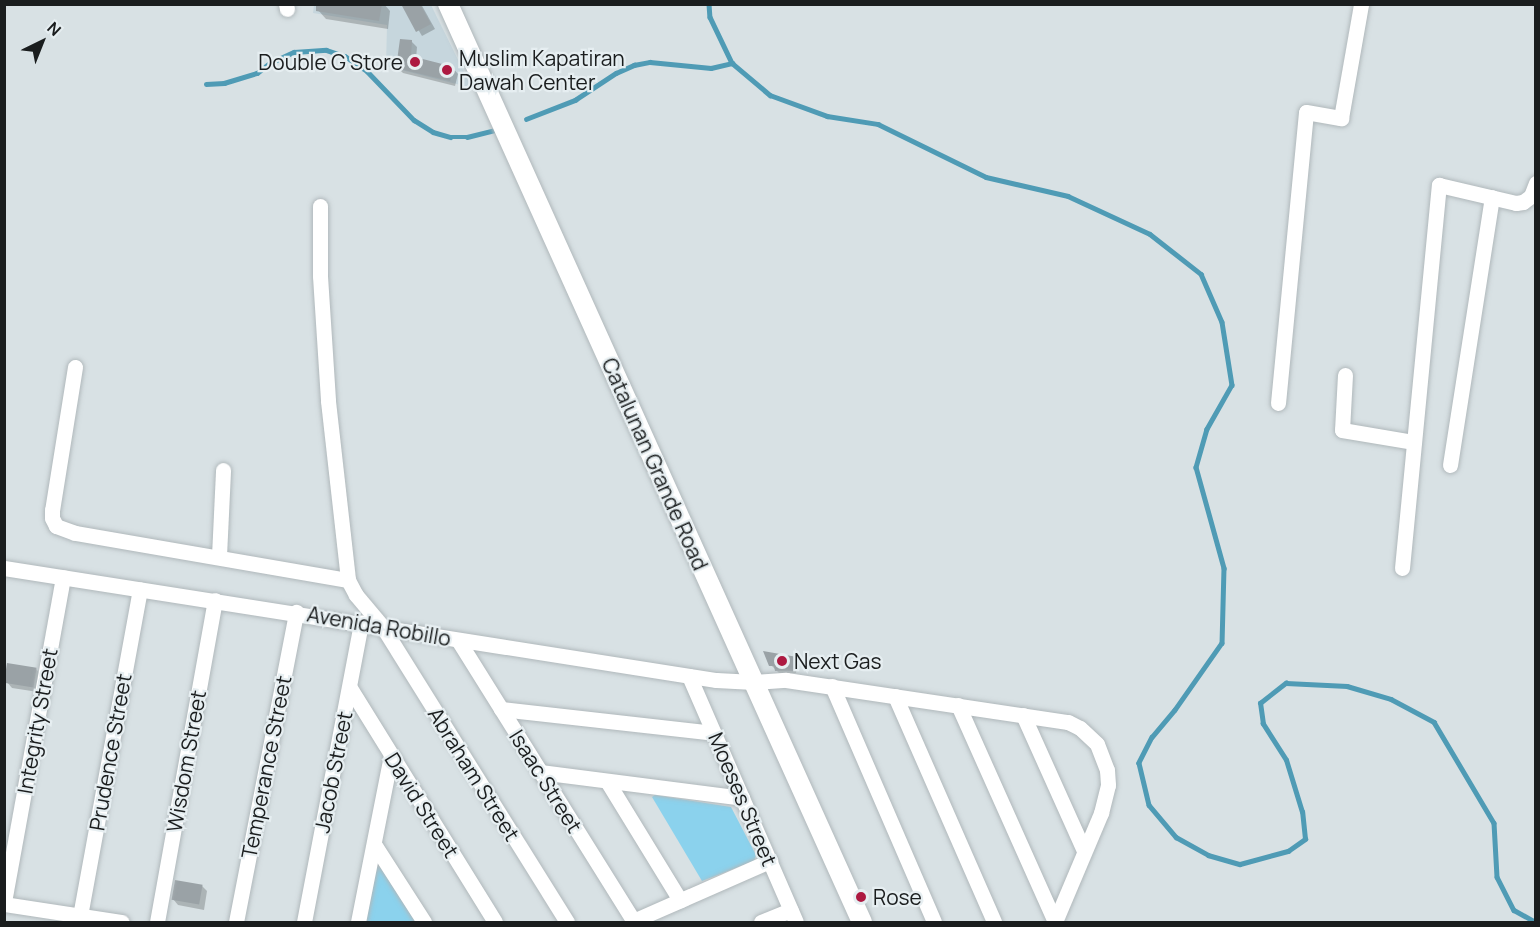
<!DOCTYPE html>
<html>
<head>
<meta charset="utf-8">
<style>
	body { margin:0 }
	#map { position:relative; width:1540px; height:927px; overflow:hidden; background:#d8e1e4; font-family:Manrope,sans-serif }
	div>[style] { position:absolute }
	[style*='--x'] { left:calc(var(--x)*1px); top:calc(var(--y)*1px); width:calc(var(--w)*1px); rotate:calc(var(--a)*1deg) }
	.built>* { inset:0; background:#c6d6dd }
	.green>* { inset:0; background:#8bd2ed }
	.shadow>* { inset:0; background:#0003 }
	.stream>* { height:4.5px; margin:-2.25px; padding:0 2.25px; transform-origin:2.25px; border-radius:2.25px; background:#4f9bb5 }
	.building>* { inset:0; background:#9aa2a6; transform-origin:0 0 }
	.roads { filter:drop-shadow(0 0 2px #b0b8bb) drop-shadow(0 0 2px #b0b8bb) }
	.minor>* { height:15px; margin:-7.5px; padding:0 7.5px; transform-origin:7.5px; border-radius:7.5px; background:#fff }
	.major>* { height:20px; margin:-10px; padding:0 10px; transform-origin:10px; border-radius:10px; background:#fff }
	.dots>* { width:16px; height:16px; translate:-50% -50%; box-sizing:border-box; border:3px solid #e6eef1; border-radius:50% }
	span { translate:-50% -50%; white-space:nowrap; text-align:center; line-height:1.15; -webkit-text-stroke:4.5px #e6eef1; paint-order:stroke }
	.poi-label { font-size:21px; color:#1a1d1e }
	.left { translate:0 -50%; text-align:left }
	.right { translate:-100% -50%; text-align:right }
	.street-label { font-size:21px; color:#1a1d1e }
	.frame { position:absolute; inset:0; border:6px solid #1a1d1e; pointer-events:none }
	.north { position:absolute; left:12px; top:12px; width:60px; height:60px; -webkit-text-stroke:4px #e6eef1; paint-order:stroke; rotate:43deg; font-size:16px; font-weight:700; line-height:24px; text-align:center; color:#1a1d1e }
	.north::after { content:''; display:block; margin:auto; width:21px; height:27px; background:#1a1d1e; clip-path:polygon(50% 0,100% 100%,50% 72%,0 100%) }
</style>
</head>
<body>
<div id="map">
	<div class="built">
		<i style="clip-path:polygon(314px 5px,431px 5px,472px 88px,386px 66px,387px 25px,313px 13px)"></i>
	</div>
	<div class="green">
		<i style="clip-path:polygon(655px 795px,731px 807px,756px 855px,754px 861px,702px 881px,652px 797px)"></i>
		<i style="clip-path:polygon(378px 863px,417px 922px,366px 922px,375px 866px)"></i>
	</div>
	<div class="shadow">
		<i style="clip-path:polygon(318px 4px,384px 4px,390px 11px,388px 29px,326px 19px,318px 10px)"></i>
		<i style="clip-path:polygon(403px 4px,421px 4px,435px 29px,422px 36px)"></i>
		<i style="clip-path:polygon(411px 41px,417px 47px,416px 59px,453px 68px,458px 74px,455px 86px,403px 73px,397px 67px)"></i>
		<i style="clip-path:polygon(796px 658px,798px 660px,796px 673px,779px 673px,771px 665px)"></i>
		<i style="clip-path:polygon(36px 669px,41px 675px,38px 692px,12px 688px,7px 682px)"></i>
		<i style="clip-path:polygon(202px 886px,207px 891px,204px 910px,178px 905px,173px 899px)"></i>
	</div>
	<div class="stream">
		<i style="--x:709;--y:4;--w:13;--a:86"></i>
		<i style="--x:710;--y:17;--w:51;--a:64.4"></i>
		<i style="--x:732;--y:63;--w:50;--a:40.1"></i>
		<i style="--x:770;--y:95;--w:61;--a:20.2"></i>
		<i style="--x:827;--y:116;--w:52;--a:8.9"></i>
		<i style="--x:878;--y:124;--w:120;--a:26.1"></i>
		<i style="--x:986;--y:177;--w:84;--a:13"></i>
		<i style="--x:1068;--y:196;--w:90;--a:24.9"></i>
		<i style="--x:1150;--y:234;--w:65;--a:38.1"></i>
		<i style="--x:1201;--y:274;--w:52;--a:66.4"></i>
		<i style="--x:1222;--y:322;--w:64;--a:81"></i>
		<i style="--x:1232;--y:385;--w:51;--a:119.6"></i>
		<i style="--x:1207;--y:429;--w:40;--a:106"></i>
		<i style="--x:1196;--y:467;--w:105;--a:74.5"></i>
		<i style="--x:1224;--y:568;--w:75;--a:91.5"></i>
		<i style="--x:1222;--y:643;--w:82;--a:125"></i>
		<i style="--x:1175;--y:710;--w:35;--a:130"></i>
		<i style="--x:1152;--y:737;--w:29;--a:117"></i>
		<i style="--x:1139;--y:763;--w:43;--a:76.6"></i>
		<i style="--x:1149;--y:805;--w:42;--a:49.8"></i>
		<i style="--x:1176;--y:837;--w:37;--a:29"></i>
		<i style="--x:1208;--y:855;--w:33;--a:16"></i>
		<i style="--x:1240;--y:864;--w:50;--a:-15.2"></i>
		<i style="--x:1288;--y:851;--w:21;--a:-35"></i>
		<i style="--x:1305;--y:839;--w:27;--a:-96"></i>
		<i style="--x:1302;--y:812;--w:54;--a:-107.1"></i>
		<i style="--x:1286;--y:760;--w:43;--a:-122.6"></i>
		<i style="--x:1263;--y:724;--w:21;--a:-98"></i>
		<i style="--x:1260;--y:703;--w:33;--a:-38"></i>
		<i style="--x:1286;--y:683;--w:61;--a:2.8"></i>
		<i style="--x:1347;--y:686;--w:46;--a:16.5"></i>
		<i style="--x:1391;--y:699;--w:49;--a:28.1"></i>
		<i style="--x:1434;--y:722;--w:117;--a:59.3"></i>
		<i style="--x:1494;--y:823;--w:54;--a:86.8"></i>
		<i style="--x:1497;--y:877;--w:37;--a:63"></i>
		<i style="--x:1514;--y:910;--w:25;--a:29"></i>
		<i style="--x:206;--y:84;--w:18;--a:-3"></i>
		<i style="--x:224;--y:83;--w:34;--a:-17"></i>
		<i style="--x:257;--y:73;--w:16;--a:-38"></i>
		<i style="--x:270;--y:63;--w:26;--a:-25"></i>
		<i style="--x:294;--y:52;--w:32;--a:-4"></i>
		<i style="--x:326;--y:50;--w:20;--a:18"></i>
		<i style="--x:345;--y:56;--w:27;--a:34"></i>
		<i style="--x:367;--y:71;--w:68;--a:46.2"></i>
		<i style="--x:414;--y:120;--w:22;--a:32"></i>
		<i style="--x:433;--y:132;--w:18;--a:16"></i>
		<i style="--x:450;--y:137;--w:17;--a:0"></i>
		<i style="--x:467;--y:137;--w:30;--a:-14"></i>
		<i style="--x:526;--y:119;--w:53;--a:-21.2"></i>
		<i style="--x:575;--y:100;--w:49;--a:-33.4"></i>
		<i style="--x:616;--y:73;--w:20;--a:-24"></i>
		<i style="--x:634;--y:65;--w:16;--a:-11"></i>
		<i style="--x:650;--y:62;--w:61;--a:5.6"></i>
		<i style="--x:711;--y:68;--w:22;--a:-13"></i>
	</div>
	<div class="building">
		<i style="clip-path:polygon(316px 4px,382px 4px,379px 21px,316px 11px)"></i>
		<i style="clip-path:polygon(401px 4px,420px 4px,431px 24px,416px 32px)"></i>
		<i style="clip-path:polygon(400px 39px,412px 40px,411px 56px,454px 67px,450px 81px,396px 68px)"></i>
		<i style="clip-path:polygon(763px 651px,797px 657px,794px 671px,775px 671px,774px 666px,769px 666px)"></i>
		<i style="left:7px;top:663px;width:30px;height:20px;rotate:9deg"></i>
		<i style="left:175px;top:880px;width:28px;height:20px;rotate:10deg"></i>
	</div>
	<div class="roads">
		<div class="minor">
			<i style="--x:286;--y:4;--w:5;--a:79"></i>
			<i style="--x:320;--y:206;--w:70;--a:90"></i>
			<i style="--x:320;--y:276;--w:125;--a:86.3"></i>
			<i style="--x:328;--y:401;--w:180;--a:83.6"></i>
			<i style="--x:348;--y:580;--w:17;--a:62"></i>
			<i style="--x:356;--y:595;--w:40;--a:50"></i>
			<i style="--x:382;--y:626;--w:349;--a:58"></i>
			<i style="--x:75;--y:367;--w:145;--a:99.1"></i>
			<i style="--x:52;--y:510;--w:8;--a:90"></i>
			<i style="--x:52;--y:518;--w:9;--a:63"></i>
			<i style="--x:56;--y:526;--w:20;--a:20"></i>
			<i style="--x:75;--y:533;--w:277;--a:9.8"></i>
			<i style="--x:1345;--y:375;--w:55;--a:93.1"></i>
			<i style="--x:1342;--y:430;--w:73;--a:9.5"></i>
			<i style="--x:1278;--y:403;--w:292;--a:-84.5"></i>
			<i style="--x:1306;--y:112;--w:36;--a:10"></i>
			<i style="--x:1341;--y:118;--w:116;--a:-80"></i>
			<i style="--x:1450;--y:465;--w:271;--a:-81.1"></i>
			<i style="--x:219;--y:556;--w:86;--a:-87.3"></i>
			<i style="--x:4;--y:568;--w:721;--a:8.94"></i>
			<i style="--x:716;--y:680;--w:38;--a:3"></i>
			<i style="--x:754;--y:682;--w:32;--a:-4"></i>
			<i style="--x:786;--y:680;--w:285;--a:8.5"></i>
			<i style="--x:1068;--y:722;--w:13;--a:27"></i>
			<i style="--x:1080;--y:728;--w:23;--a:43"></i>
			<i style="--x:1097;--y:744;--w:28;--a:69"></i>
			<i style="--x:1107;--y:770;--w:15;--a:86"></i>
			<i style="--x:1108;--y:785;--w:29;--a:104"></i>
			<i style="--x:1101;--y:813;--w:118;--a:112.9"></i>
			<i style="--x:1402;--y:568;--w:385;--a:-84.5"></i>
			<i style="--x:1439;--y:185;--w:79;--a:13.2"></i>
			<i style="--x:1516;--y:203;--w:7;--a:-8"></i>
			<i style="--x:1523;--y:202;--w:10;--a:-37"></i>
			<i style="--x:1531;--y:196;--w:14;--a:-69"></i>
			<i style="--x:458;--y:640;--w:332;--a:58"></i>
			<i style="--x:689;--y:676;--w:268;--a:66.5"></i>
			<i style="--x:832;--y:686;--w:257;--a:66.6"></i>
			<i style="--x:350;--y:688;--w:275;--a:58.2"></i>
			<i style="--x:895;--y:696;--w:247;--a:66.3"></i>
			<i style="--x:958;--y:705;--w:238;--a:65.9"></i>
			<i style="--x:501;--y:709;--w:214;--a:6.4"></i>
			<i style="--x:1023;--y:715;--w:149;--a:65.8"></i>
			<i style="--x:540;--y:772;--w:204;--a:7.3"></i>
			<i style="--x:607;--y:781;--w:140;--a:58.5"></i>
			<i style="--x:374;--y:844;--w:93;--a:57.3"></i>
			<i style="--x:4;--y:902;--w:330;--a:-79.7"></i>
			<i style="--x:4;--y:904;--w:119;--a:8.7"></i>
			<i style="--x:80;--y:916;--w:332;--a:-79.6"></i>
			<i style="--x:633;--y:921;--w:150;--a:-23.7"></i>
			<i style="--x:157;--y:922;--w:327;--a:-79.8"></i>
			<i style="--x:236;--y:922;--w:316;--a:-79"></i>
			<i style="--x:304;--y:922;--w:305;--a:-79.2"></i>
			<i style="--x:358;--y:922;--w:170;--a:-78.8"></i>
			<i style="--x:761;--y:922;--w:32;--a:-22"></i>
		</div>
		<div class="major">
			<i style="--x:448;--y:4;--w:1007;--a:65.73"></i>
		</div>
	</div>
	<div class="dots">
		<i style="left:415px;top:62px;background:#ad1941"></i>
		<i style="left:447px;top:70px;background:#ad1941"></i>
		<i style="left:782px;top:661px;background:#ad1941"></i>
		<i style="left:861px;top:897px;background:#ad1941"></i>
	</div>
	<div class="poi-label">
		<span class="left" style="left:459px;top:70px">Muslim Kapatiran<br>Dawah Center</span>
		<span class="right" style="left:403px;top:62px">Double G Store</span>
		<span class="left" style="left:794px;top:661px">Next Gas</span>
		<span class="left" style="left:873px;top:897px">Rose</span>
	</div>
	<div class="street-label">
		<span style="left:655px;top:464px;rotate:66deg">Catalunan Grande Road</span>
		<span style="left:379px;top:626px;rotate:10deg">Avenida Robillo</span>
		<span style="left:37px;top:721px;rotate:-80deg">Integrity Street</span>
		<span style="left:110px;top:752px;rotate:-80deg">Prudence Street</span>
		<span style="left:186px;top:761px;rotate:-80deg">Wisdom Street</span>
		<span style="left:266px;top:767px;rotate:-79deg">Temperance Street</span>
		<span style="left:333px;top:772px;rotate:-79deg">Jacob Street</span>
		<span style="left:474px;top:774px;rotate:58deg">Abraham Street</span>
		<span style="left:546px;top:781px;rotate:58deg">Isaac Street</span>
		<span style="left:743px;top:799px;rotate:67deg">Moeses Street</span>
		<span style="left:422px;top:805px;rotate:58deg">David Street</span>
	</div>
	<div class="frame"></div>
	<div class="north">N</div>
</div>
</body>
</html>
